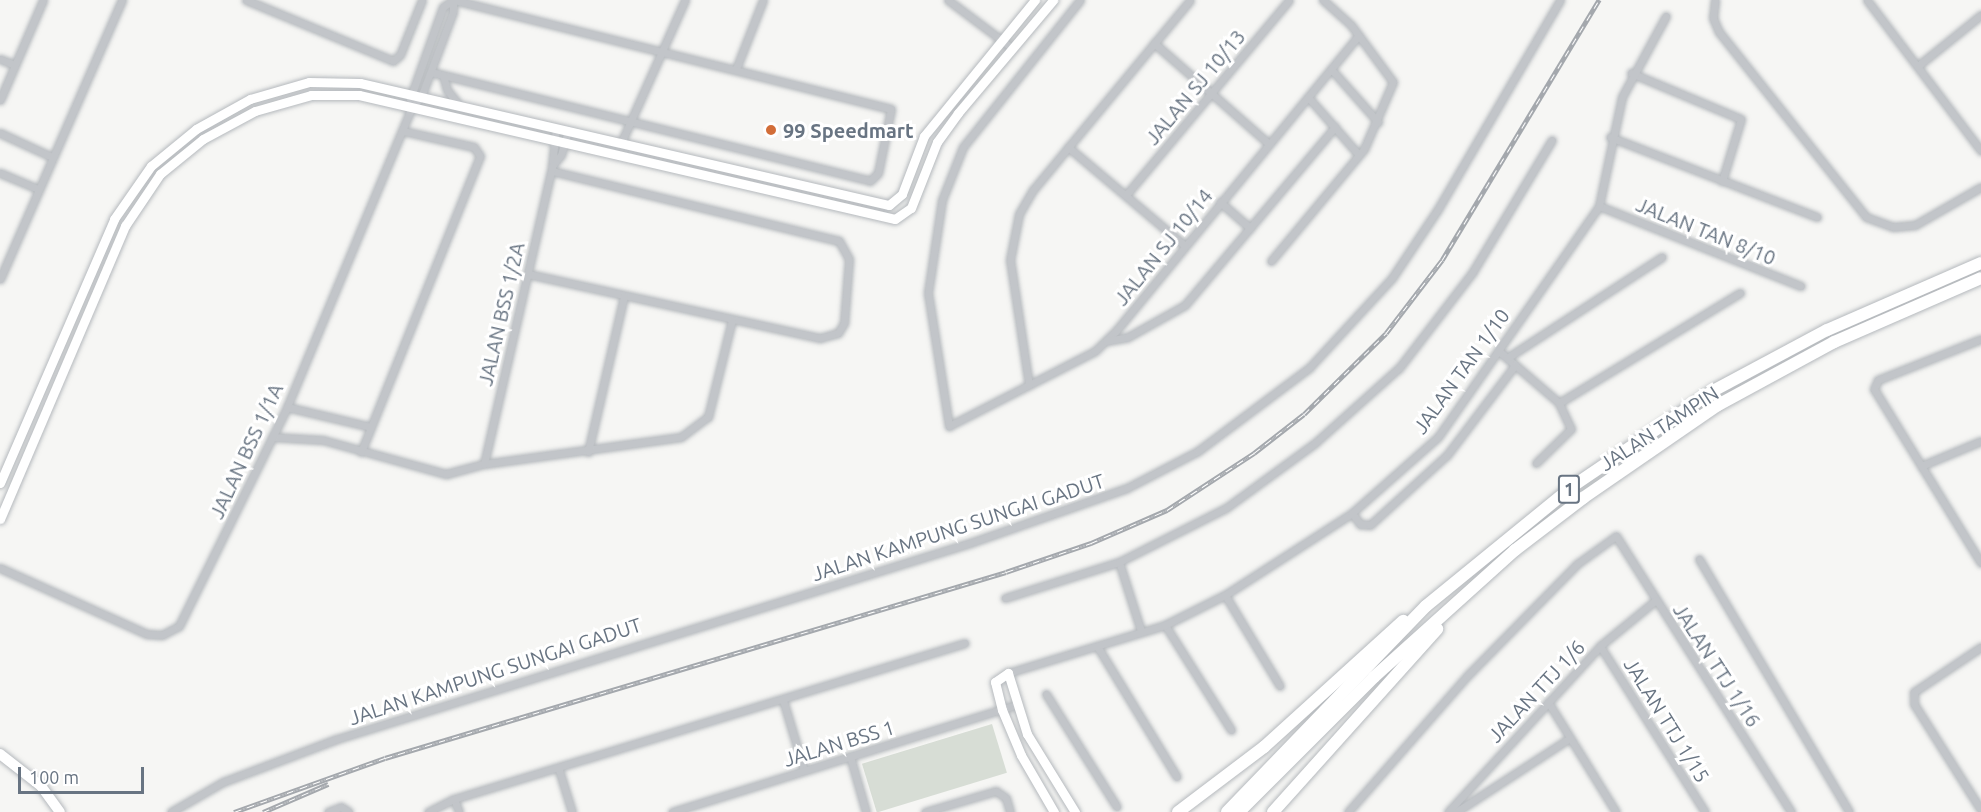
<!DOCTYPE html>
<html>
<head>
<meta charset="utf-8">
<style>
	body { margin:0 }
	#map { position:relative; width:1981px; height:812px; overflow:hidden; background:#f6f6f4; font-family:Ubuntu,sans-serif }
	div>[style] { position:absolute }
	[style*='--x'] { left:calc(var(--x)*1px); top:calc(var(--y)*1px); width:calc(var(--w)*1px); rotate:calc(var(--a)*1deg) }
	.green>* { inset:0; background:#d7ddd5; transform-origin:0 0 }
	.roads { filter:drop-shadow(0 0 2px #b5b9bd) drop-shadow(0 0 2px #b5b9bd) }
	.street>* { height:7px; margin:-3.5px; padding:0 3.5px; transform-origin:3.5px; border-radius:3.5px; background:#c2c5c9 }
	.secondary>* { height:9px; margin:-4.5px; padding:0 4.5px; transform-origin:4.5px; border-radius:4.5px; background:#fff }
	.primary>* { height:10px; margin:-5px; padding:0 5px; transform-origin:5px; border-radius:5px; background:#fff }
	.highway>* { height:12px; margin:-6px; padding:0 6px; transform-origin:6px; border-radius:6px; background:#fff }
	.rail>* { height:4.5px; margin-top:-2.25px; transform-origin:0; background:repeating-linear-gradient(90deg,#fff 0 7px,#a4a8ad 0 14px); box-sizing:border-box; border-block:2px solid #a4a8ad }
	.dots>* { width:16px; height:16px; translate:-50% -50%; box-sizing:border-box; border:3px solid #fff; border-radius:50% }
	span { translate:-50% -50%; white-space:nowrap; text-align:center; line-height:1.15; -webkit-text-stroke:6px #fff; paint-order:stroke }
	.shield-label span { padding:2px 4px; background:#fff; border:2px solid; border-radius:4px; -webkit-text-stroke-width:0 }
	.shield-label { font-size:18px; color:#687482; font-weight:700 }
	.street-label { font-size:20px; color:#687482 }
	.poi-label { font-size:20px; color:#687482; font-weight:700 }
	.left { translate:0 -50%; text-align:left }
	.scale { position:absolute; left:18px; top:767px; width:126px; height:27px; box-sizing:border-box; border:3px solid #687482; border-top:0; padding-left:8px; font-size:18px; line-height:21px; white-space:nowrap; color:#687482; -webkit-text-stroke:4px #fff; paint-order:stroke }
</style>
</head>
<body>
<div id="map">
	<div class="green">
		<i style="left:992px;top:724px;width:51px;height:136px;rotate:73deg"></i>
	</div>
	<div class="roads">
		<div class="street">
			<i style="--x:246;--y:0;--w:159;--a:22.5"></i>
			<i style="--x:393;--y:61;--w:9;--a:-41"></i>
			<i style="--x:400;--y:55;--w:59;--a:-68.2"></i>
			<i style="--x:948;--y:0;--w:80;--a:36.9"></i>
			<i style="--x:1080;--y:0;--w:188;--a:128.5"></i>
			<i style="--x:963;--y:147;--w:57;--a:111.6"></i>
			<i style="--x:942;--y:200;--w:94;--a:98.6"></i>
			<i style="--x:928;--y:293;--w:135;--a:81"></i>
			<i style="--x:949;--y:426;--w:164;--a:-27.2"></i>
			<i style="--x:1095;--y:351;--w:28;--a:-44"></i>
			<i style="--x:1115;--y:332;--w:384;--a:-50.6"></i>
			<i style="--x:1715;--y:0;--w:18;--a:96"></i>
			<i style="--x:1713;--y:18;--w:15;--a:67"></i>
			<i style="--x:1719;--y:32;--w:236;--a:51.5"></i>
			<i style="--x:1866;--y:217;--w:29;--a:20"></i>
			<i style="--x:1893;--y:227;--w:22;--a:-5"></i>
			<i style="--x:1915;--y:225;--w:76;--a:-29.9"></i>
			<i style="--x:1867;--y:0;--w:189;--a:52.9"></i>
			<i style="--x:1154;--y:43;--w:153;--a:41.3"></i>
			<i style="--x:0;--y:59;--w:16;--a:22"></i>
			<i style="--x:1919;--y:65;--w:80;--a:-38.9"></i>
			<i style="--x:736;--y:69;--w:74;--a:-68.6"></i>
			<i style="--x:1331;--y:69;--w:71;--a:48.4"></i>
			<i style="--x:431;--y:72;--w:452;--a:13.9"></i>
			<i style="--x:870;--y:181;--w:11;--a:-45"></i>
			<i style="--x:878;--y:173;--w:65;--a:-78.5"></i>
			<i style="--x:891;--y:109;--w:450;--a:-166"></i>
			<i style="--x:1631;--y:73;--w:119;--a:22.7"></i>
			<i style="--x:1741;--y:119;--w:65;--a:107"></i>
			<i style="--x:443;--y:75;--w:16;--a:75"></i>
			<i style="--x:447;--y:90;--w:21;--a:51"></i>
			<i style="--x:1308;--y:97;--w:77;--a:48.7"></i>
			<i style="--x:410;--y:99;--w:98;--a:-70.3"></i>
			<i style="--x:443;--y:7;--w:12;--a:-35"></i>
			<i style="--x:0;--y:100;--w:109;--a:-66.7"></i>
			<i style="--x:556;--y:128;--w:38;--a:96"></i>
			<i style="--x:552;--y:166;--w:14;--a:-51"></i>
			<i style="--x:561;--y:155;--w:25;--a:-74"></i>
			<i style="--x:0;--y:133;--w:57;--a:24.8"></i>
			<i style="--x:1610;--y:137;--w:222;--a:21.1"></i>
			<i style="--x:621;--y:143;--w:157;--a:-65.9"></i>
			<i style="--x:1068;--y:147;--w:153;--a:40.2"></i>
			<i style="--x:0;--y:173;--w:41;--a:22.8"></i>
			<i style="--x:1126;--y:195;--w:254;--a:-50.1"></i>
			<i style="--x:1220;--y:202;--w:40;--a:41"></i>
			<i style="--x:1599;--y:206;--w:217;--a:21.6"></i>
			<i style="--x:1271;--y:261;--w:146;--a:-50.3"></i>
			<i style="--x:1364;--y:149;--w:73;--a:-66.6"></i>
			<i style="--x:1393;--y:82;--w:71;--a:-126.4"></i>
			<i style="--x:1351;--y:25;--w:38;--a:-138"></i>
			<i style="--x:528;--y:274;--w:299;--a:12.4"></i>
			<i style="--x:820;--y:338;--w:19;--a:-16"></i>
			<i style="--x:838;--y:333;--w:12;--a:-59"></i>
			<i style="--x:844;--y:323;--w:64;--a:-85.5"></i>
			<i style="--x:849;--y:259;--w:21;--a:-119"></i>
			<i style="--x:839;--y:241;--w:296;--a:-166.3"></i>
			<i style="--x:0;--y:279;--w:305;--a:-66.4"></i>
			<i style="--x:1981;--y:339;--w:111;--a:158.3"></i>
			<i style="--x:1878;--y:380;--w:10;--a:114"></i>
			<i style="--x:1874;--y:389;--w:204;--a:58.4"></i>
			<i style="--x:1106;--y:341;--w:22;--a:-10"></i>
			<i style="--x:1128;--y:337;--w:65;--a:-29.3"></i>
			<i style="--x:1185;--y:305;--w:233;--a:-49.9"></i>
			<i style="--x:1500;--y:352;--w:78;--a:40.8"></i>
			<i style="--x:1559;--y:403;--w:212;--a:-31.3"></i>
			<i style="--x:1507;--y:358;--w:185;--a:-33.1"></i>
			<i style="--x:1029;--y:385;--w:126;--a:-98.6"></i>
			<i style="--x:1010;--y:260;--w:47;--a:-78.9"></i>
			<i style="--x:1019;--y:214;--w:28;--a:-60"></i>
			<i style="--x:1033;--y:190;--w:246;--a:-50.4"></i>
			<i style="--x:287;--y:407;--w:86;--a:13.4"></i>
			<i style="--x:272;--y:437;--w:51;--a:3.4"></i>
			<i style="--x:323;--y:440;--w:128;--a:15.5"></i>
			<i style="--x:446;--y:474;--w:39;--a:-15"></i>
			<i style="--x:484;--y:464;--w:199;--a:-7.8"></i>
			<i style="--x:681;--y:437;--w:34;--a:-37"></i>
			<i style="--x:708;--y:417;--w:100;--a:-76.1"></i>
			<i style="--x:361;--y:452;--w:319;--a:-68.1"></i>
			<i style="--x:480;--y:156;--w:11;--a:-124"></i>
			<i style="--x:474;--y:147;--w:73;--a:-167.3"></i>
			<i style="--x:588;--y:452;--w:160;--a:-77"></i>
			<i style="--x:1536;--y:463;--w:49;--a:-44.2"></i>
			<i style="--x:1571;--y:429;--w:29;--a:-115"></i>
			<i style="--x:484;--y:464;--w:306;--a:-77.1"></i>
			<i style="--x:1921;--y:466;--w:65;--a:-22.6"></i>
			<i style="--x:1352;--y:513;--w:14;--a:54"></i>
			<i style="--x:1360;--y:524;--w:10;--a:6"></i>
			<i style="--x:1370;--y:525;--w:104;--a:-42.3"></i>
			<i style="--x:1447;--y:455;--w:113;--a:-52.9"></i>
			<i style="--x:1699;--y:559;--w:294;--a:59.3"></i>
			<i style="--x:1119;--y:562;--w:72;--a:72.3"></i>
			<i style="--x:0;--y:568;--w:161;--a:24.2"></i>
			<i style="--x:147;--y:634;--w:15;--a:4"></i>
			<i style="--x:162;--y:635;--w:19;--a:-28"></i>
			<i style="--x:179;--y:626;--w:244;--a:-63.7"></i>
			<i style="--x:287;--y:407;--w:325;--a:-67.4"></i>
			<i style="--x:412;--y:107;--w:13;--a:-48"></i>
			<i style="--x:421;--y:97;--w:91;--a:-69.4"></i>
			<i style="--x:453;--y:12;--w:12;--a:-90"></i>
			<i style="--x:1225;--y:595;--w:106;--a:58.9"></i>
			<i style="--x:1005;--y:598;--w:120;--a:-17.5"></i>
			<i style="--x:1119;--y:562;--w:120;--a:-26.8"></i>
			<i style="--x:1226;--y:508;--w:110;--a:-36.1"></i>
			<i style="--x:1315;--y:443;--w:113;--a:-41.8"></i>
			<i style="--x:1399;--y:368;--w:120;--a:-52.5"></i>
			<i style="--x:1472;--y:273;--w:155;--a:-59"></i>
			<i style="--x:1165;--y:625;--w:124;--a:57.8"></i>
			<i style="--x:1097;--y:646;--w:153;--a:58.6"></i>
			<i style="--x:1600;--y:646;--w:196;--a:57.7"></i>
			<i style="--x:1981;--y:647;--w:81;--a:146.1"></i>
			<i style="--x:1914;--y:692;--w:12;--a:90"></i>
			<i style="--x:1914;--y:704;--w:125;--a:57.7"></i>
			<i style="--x:1008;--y:673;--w:164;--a:-17"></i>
			<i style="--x:1165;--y:625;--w:67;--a:-26.6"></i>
			<i style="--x:1225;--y:595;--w:151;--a:-32.8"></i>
			<i style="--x:1352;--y:513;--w:115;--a:-41.5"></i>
			<i style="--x:1438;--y:437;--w:282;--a:-55.1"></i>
			<i style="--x:1599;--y:206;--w:111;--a:-78.1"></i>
			<i style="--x:1622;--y:97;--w:92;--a:-61.5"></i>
			<i style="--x:1046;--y:694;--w:133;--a:57.9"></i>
			<i style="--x:783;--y:700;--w:73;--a:73.3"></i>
			<i style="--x:1548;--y:702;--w:129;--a:58.3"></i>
			<i style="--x:850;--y:756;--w:58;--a:74.1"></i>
			<i style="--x:559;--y:770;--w:44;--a:72.8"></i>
			<i style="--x:454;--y:799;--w:14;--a:69"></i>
			<i style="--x:171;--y:812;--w:60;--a:-30"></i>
			<i style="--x:223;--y:782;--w:122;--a:-20.7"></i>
			<i style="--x:337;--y:739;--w:663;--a:-17.2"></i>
			<i style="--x:970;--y:543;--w:166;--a:-19.3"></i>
			<i style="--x:1127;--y:488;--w:80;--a:-27.5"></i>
			<i style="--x:1198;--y:451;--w:139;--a:-36.8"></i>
			<i style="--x:1309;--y:368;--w:122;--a:-47.3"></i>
			<i style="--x:1392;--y:278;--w:83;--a:-56.3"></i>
			<i style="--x:1438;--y:209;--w:242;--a:-59.7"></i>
			<i style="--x:328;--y:812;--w:14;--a:-21"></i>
			<i style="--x:341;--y:807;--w:9;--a:32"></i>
			<i style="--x:428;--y:812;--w:29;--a:-27"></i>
			<i style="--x:454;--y:799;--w:534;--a:-16.98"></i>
			<i style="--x:672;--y:812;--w:359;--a:-17.3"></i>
			<i style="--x:925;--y:812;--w:74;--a:-16.5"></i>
			<i style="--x:996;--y:791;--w:12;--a:35"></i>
			<i style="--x:1006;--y:798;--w:15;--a:74"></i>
			<i style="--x:1348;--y:812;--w:182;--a:-48.8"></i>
			<i style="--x:1468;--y:675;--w:156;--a:-45.5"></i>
			<i style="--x:1577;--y:564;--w:48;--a:-35.7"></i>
			<i style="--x:1616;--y:536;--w:327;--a:57.6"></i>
			<i style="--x:1448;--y:812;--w:225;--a:-47.5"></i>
			<i style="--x:1600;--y:646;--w:72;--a:-39.4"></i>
			<i style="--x:1456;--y:812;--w:136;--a:-33"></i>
		</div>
		<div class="secondary">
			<i style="--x:0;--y:483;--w:288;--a:-66.6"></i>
			<i style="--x:114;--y:219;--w:65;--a:-55.1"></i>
			<i style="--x:151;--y:166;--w:58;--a:-39.4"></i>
			<i style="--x:196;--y:129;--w:62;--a:-29.1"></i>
			<i style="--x:250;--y:99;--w:61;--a:-16.1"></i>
			<i style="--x:309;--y:82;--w:51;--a:1.1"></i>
			<i style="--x:360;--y:83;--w:543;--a:12.99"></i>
			<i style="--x:889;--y:205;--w:17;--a:-40"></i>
			<i style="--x:902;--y:194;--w:62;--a:-69.2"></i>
			<i style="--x:924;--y:136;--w:176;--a:-50.8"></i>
			<i style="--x:0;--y:519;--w:319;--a:-66.9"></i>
			<i style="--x:125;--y:226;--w:63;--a:-56.1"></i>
			<i style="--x:160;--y:174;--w:55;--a:-39.1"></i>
			<i style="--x:203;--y:139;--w:59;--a:-28.3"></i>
			<i style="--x:255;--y:111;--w:58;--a:-15.9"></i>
			<i style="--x:311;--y:95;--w:48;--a:0"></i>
			<i style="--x:359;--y:95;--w:550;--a:13.03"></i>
			<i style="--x:895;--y:219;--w:19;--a:-35"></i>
			<i style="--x:911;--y:208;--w:71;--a:-68.5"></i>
			<i style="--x:937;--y:142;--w:36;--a:-54"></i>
			<i style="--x:958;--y:113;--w:148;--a:-49.9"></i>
			<i style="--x:1054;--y:812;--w:66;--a:-120.1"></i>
			<i style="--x:1021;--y:755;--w:49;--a:-112.9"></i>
			<i style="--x:1002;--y:710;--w:29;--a:-104"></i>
			<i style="--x:995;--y:682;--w:16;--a:-35"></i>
			<i style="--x:1008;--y:673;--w:64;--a:72.7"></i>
			<i style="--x:1027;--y:734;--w:92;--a:58.4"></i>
		</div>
		<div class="primary">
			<i style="--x:0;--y:754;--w:52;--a:38"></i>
			<i style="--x:41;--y:786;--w:32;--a:54"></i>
		</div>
		<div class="highway">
			<i style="--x:1178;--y:812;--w:108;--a:-37.1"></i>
			<i style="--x:1264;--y:747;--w:188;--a:-42.2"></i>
			<i style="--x:1227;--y:812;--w:286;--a:-46"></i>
			<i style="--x:1426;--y:606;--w:190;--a:-39.2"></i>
			<i style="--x:1573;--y:486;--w:169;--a:-34.2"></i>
			<i style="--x:1713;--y:391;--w:129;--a:-28.2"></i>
			<i style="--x:1827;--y:330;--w:168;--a:-23.5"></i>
			<i style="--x:1239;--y:812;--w:191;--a:-45"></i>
			<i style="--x:1374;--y:677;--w:190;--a:-42"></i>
			<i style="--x:1515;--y:550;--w:86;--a:-37.4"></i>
			<i style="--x:1583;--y:498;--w:164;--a:-34.6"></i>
			<i style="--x:1718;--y:405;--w:132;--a:-28.5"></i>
			<i style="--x:1834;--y:342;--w:160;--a:-23.5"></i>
			<i style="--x:1273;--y:812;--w:246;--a:-48.1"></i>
		</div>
	</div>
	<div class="rail">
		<i style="--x:234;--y:812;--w:160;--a:-19.7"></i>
		<i style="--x:385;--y:758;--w:648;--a:-16.67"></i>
		<i style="--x:1006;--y:572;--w:90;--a:-18.8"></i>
		<i style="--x:1091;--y:543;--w:83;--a:-23.5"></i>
		<i style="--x:1167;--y:510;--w:104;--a:-33.2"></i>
		<i style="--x:1254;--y:453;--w:63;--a:-38"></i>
		<i style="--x:1304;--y:414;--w:115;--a:-44.6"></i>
		<i style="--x:1386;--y:333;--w:92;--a:-52.5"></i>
		<i style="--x:1442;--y:260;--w:304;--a:-58.9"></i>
		<i style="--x:263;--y:812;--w:71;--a:-23.3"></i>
	</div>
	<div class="dots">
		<i style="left:771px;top:130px;background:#d26d38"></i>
	</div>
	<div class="shield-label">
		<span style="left:1569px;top:489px">1</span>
	</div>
	<div class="street-label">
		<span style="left:1195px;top:87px;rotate:-50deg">JALAN SJ 10/13</span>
		<span style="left:1706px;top:231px;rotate:22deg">JALAN TAN 8/10</span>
		<span style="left:1163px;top:247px;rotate:-51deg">JALAN SJ 10/14</span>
		<span style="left:501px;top:314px;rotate:-77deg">JALAN BSS 1/2A</span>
		<span style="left:1461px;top:371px;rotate:-54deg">JALAN TAN 1/10</span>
		<span style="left:1659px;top:428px;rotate:-33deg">JALAN TAMPIN</span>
		<span style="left:246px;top:451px;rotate:-65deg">JALAN BSS 1/1A</span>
		<span style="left:958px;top:527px;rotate:-18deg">JALAN KAMPUNG SUNGAI GADUT</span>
		<span style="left:1717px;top:665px;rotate:57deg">JALAN TTJ 1/16</span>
		<span style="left:495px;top:671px;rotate:-18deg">JALAN KAMPUNG SUNGAI GADUT</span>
		<span style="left:1536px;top:691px;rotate:-47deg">JALAN TTJ 1/6</span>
		<span style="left:1667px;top:720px;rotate:58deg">JALAN TTJ 1/15</span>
		<span style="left:839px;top:743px;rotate:-17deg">JALAN BSS 1</span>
	</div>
	<div class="poi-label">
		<span class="left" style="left:783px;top:130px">99 Speedmart</span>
	</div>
	<div class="scale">100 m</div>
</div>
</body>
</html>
